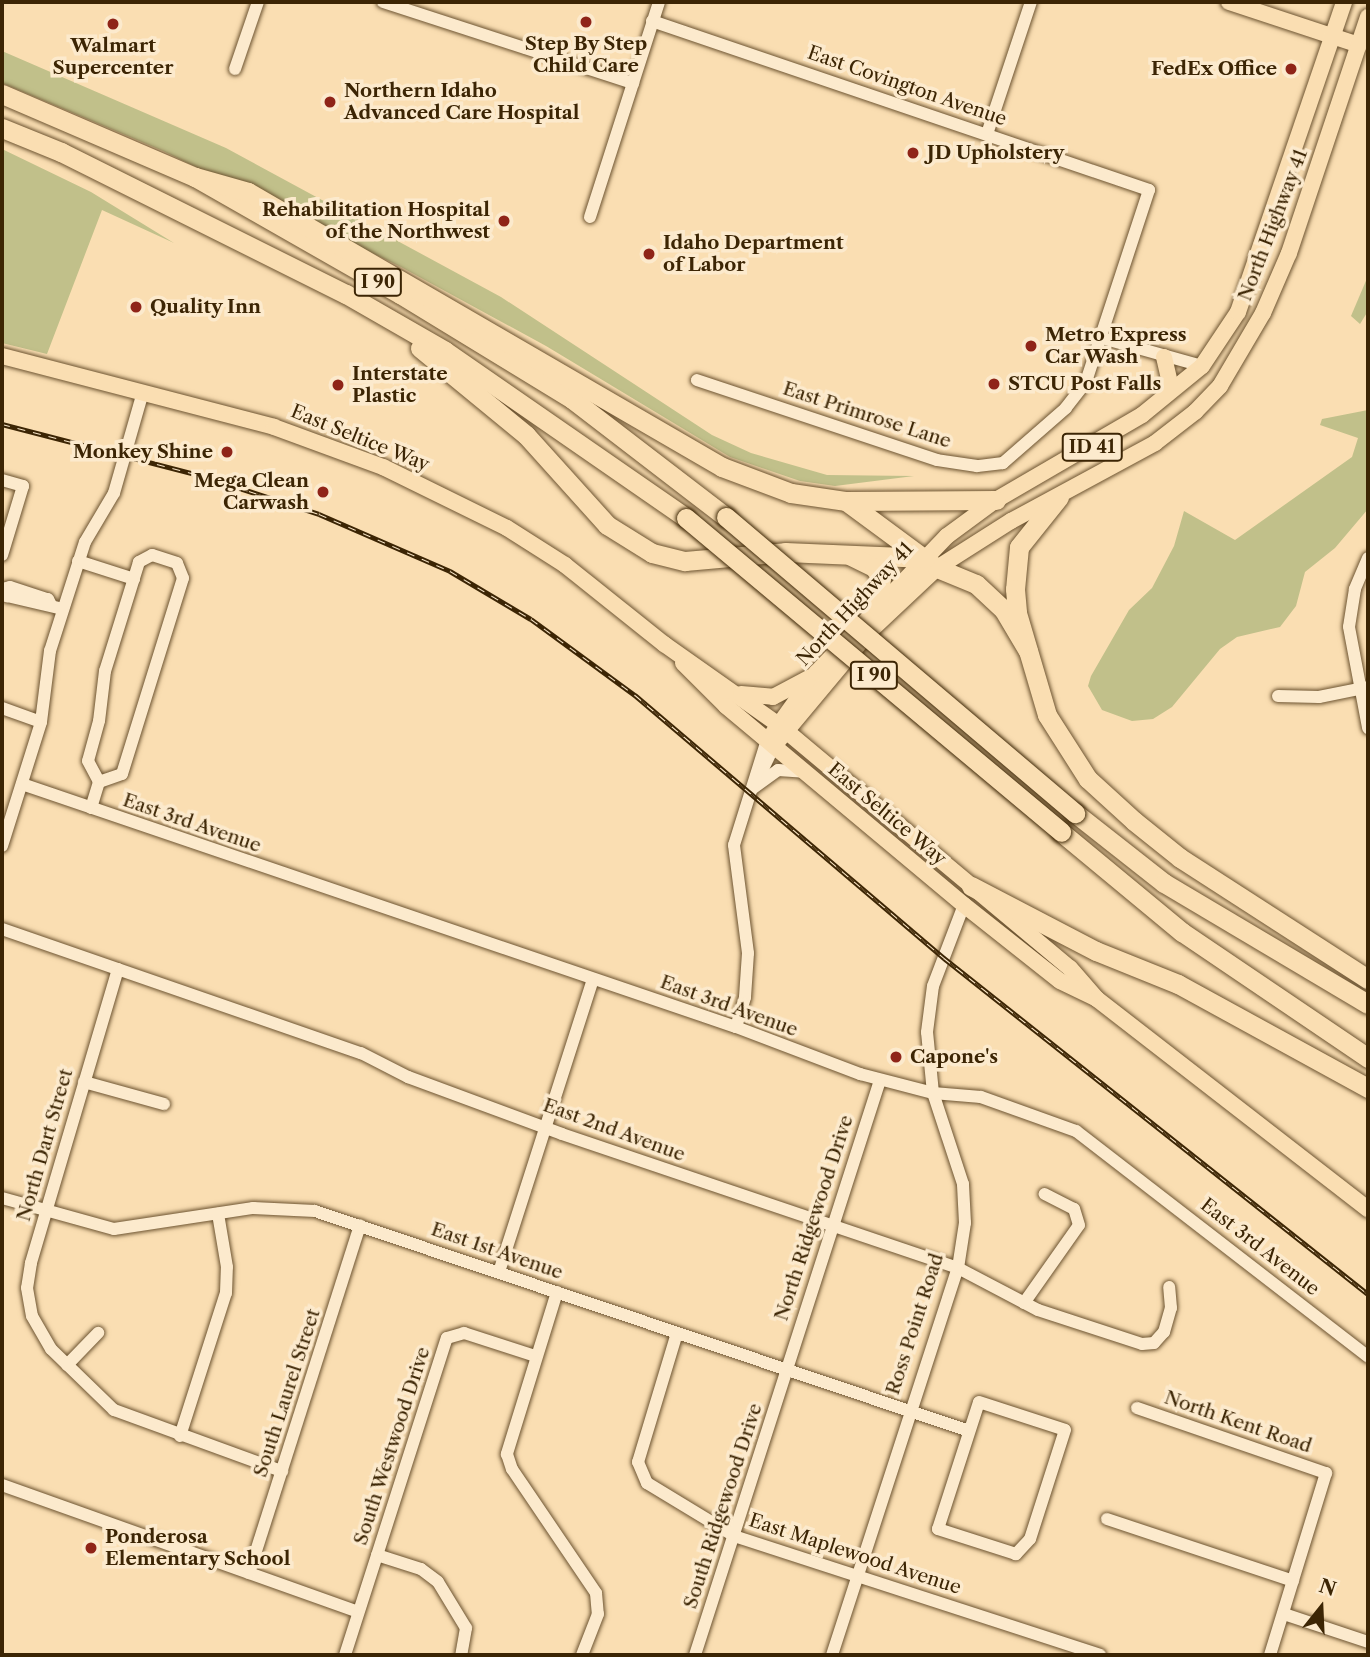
<!DOCTYPE html>
<html>
<head>
<meta charset="utf-8">
<style>
	body { margin:0 }
	#map { position:relative; width:1370px; height:1657px; overflow:hidden; background:#fadeb2; font-family:"Libre Caslon Text",serif }
	div>[style] { position:absolute }
	[style*='--x'] { left:calc(var(--x)*1px); top:calc(var(--y)*1px); width:calc(var(--w)*1px); rotate:calc(var(--a)*1deg) }
	.green>* { inset:0; background:#c1c08a }
	.roads { filter:drop-shadow(0 0 2px #6c5330) drop-shadow(0 0 2px #6c5330) }
	.minor>* { height:12px; margin:-6px; padding:0 6px; transform-origin:6px; border-radius:6px; background:#fceacd }
	.major>* { height:16px; margin:-8px; padding:0 8px; transform-origin:8px; border-radius:8px; background:#fadeb2 }
	.highway>* { height:19px; margin:-9.5px; padding:0 9.5px; transform-origin:9.5px; border-radius:9.5px; background:#fadeb2 }
	.rail>* { height:5px; margin-top:-2.5px; transform-origin:0; background:repeating-linear-gradient(90deg,#fceacd 0 8px,#3c2504 0 16px); box-sizing:border-box; border-block:2px solid #3c2504 }
	.bridges { filter:drop-shadow(0 0 2px #3c2504) drop-shadow(0 0 2px #3c2504) }
	.highway-bridge>* { height:19px; margin:-9.5px; padding:0 9.5px; transform-origin:9.5px; border-radius:9.5px; background:#fadeb2 }
	.dots>* { width:19px; height:19px; translate:-50% -50%; box-sizing:border-box; border:4px solid #fceacd; border-radius:50% }
	span { translate:-50% -50%; white-space:nowrap; text-align:center; line-height:1.15; -webkit-text-stroke:7px #fceacd; paint-order:stroke }
	.shield-label span { padding:2px 5px; background:#fceacd; border:2px solid; border-radius:5px; -webkit-text-stroke-width:0 }
	.shield-label { font-size:18px; color:#3c2504; font-weight:700 }
	.poi-label { font-size:19px; color:#3c2504; font-weight:700 }
	.right { translate:-100% -50%; text-align:right }
	.left { translate:0 -50%; text-align:left }
	.street-label { font-size:19px; color:#3c2504 }
	.frame { position:absolute; inset:0; border:4px solid #3c2504; pointer-events:none }
	.north { position:absolute; left:1286px; top:1573px; width:70px; height:70px; -webkit-text-stroke:5px #fceacd; paint-order:stroke; rotate:18deg; font-size:19px; font-weight:700; line-height:28px; text-align:center; color:#3c2504 }
	.north::after { content:''; display:block; margin:auto; width:24px; height:32px; background:#3c2504; clip-path:polygon(50% 0,100% 100%,50% 72%,0 100%) }
</style>
</head>
<body>
<div id="map">
	<div class="green">
		<i style="clip-path:polygon(2px 51px,226px 148px,501px 297px,712px 435px,751px 453px,827px 475px,914px 476px,835px 486px,800px 481px,730px 457px,546px 346px,401px 267px,163px 151px,2px 83px)"></i>
		<i style="clip-path:polygon(2px 149px,91px 192px,174px 243px,102px 210px,47px 354px,2px 343px)"></i>
		<i style="clip-path:polygon(1368px 276px,1368px 311px,1360px 324px,1351px 316px)"></i>
		<i style="clip-path:polygon(1368px 410px,1368px 509px,1335px 548px,1305px 572px,1296px 606px,1280px 627px,1237px 637px,1220px 649px,1172px 707px,1153px 719px,1132px 721px,1102px 710px,1088px 686px,1091px 676px,1129px 610px,1152px 588px,1174px 546px,1184px 511px,1235px 540px,1352px 457px,1358px 438px,1320px 425px,1322px 419px)"></i>
	</div>
	<div class="roads">
		<div class="minor">
			<i style="--x:383;--y:2;--w:263;--a:18"></i>
			<i style="--x:652;--y:21;--w:525;--a:18.78"></i>
			<i style="--x:1149;--y:190;--w:202;--a:108.2"></i>
			<i style="--x:1086;--y:382;--w:33;--a:128"></i>
			<i style="--x:1066;--y:408;--w:84;--a:138.9"></i>
			<i style="--x:1003;--y:463;--w:26;--a:173"></i>
			<i style="--x:977;--y:466;--w:40;--a:-171.5"></i>
			<i style="--x:937;--y:460;--w:253;--a:-161.6"></i>
			<i style="--x:235;--y:69;--w:71;--a:-71.1"></i>
			<i style="--x:987;--y:134;--w:139;--a:-71.6"></i>
			<i style="--x:590;--y:217;--w:226;--a:-72.2"></i>
			<i style="--x:1102;--y:338;--w:104;--a:15.6"></i>
			<i style="--x:2;--y:480;--w:22;--a:16"></i>
			<i style="--x:23;--y:486;--w:72;--a:106.9"></i>
			<i style="--x:1368;--y:558;--w:34;--a:113"></i>
			<i style="--x:1355;--y:589;--w:38;--a:99"></i>
			<i style="--x:1349;--y:627;--w:103;--a:79.3"></i>
			<i style="--x:78;--y:561;--w:59;--a:17.8"></i>
			<i style="--x:2;--y:589;--w:8;--a:-14"></i>
			<i style="--x:10;--y:587;--w:40;--a:18"></i>
			<i style="--x:48;--y:599;--w:7;--a:63"></i>
			<i style="--x:4;--y:589;--w:8;--a:67"></i>
			<i style="--x:7;--y:596;--w:57;--a:13.1"></i>
			<i style="--x:1278;--y:696;--w:41;--a:1.4"></i>
			<i style="--x:1319;--y:697;--w:50;--a:-11.5"></i>
			<i style="--x:2;--y:708;--w:41;--a:19.7"></i>
			<i style="--x:759;--y:777;--w:34;--a:-64"></i>
			<i style="--x:22;--y:784;--w:754;--a:18.8"></i>
			<i style="--x:736;--y:1027;--w:133;--a:20.8"></i>
			<i style="--x:860;--y:1074;--w:75;--a:14.6"></i>
			<i style="--x:933;--y:1093;--w:48;--a:4.8"></i>
			<i style="--x:981;--y:1097;--w:101;--a:19.7"></i>
			<i style="--x:1076;--y:1131;--w:369;--a:37.7"></i>
			<i style="--x:752;--y:789;--w:32;--a:-36"></i>
			<i style="--x:778;--y:770;--w:26;--a:4"></i>
			<i style="--x:91;--y:808;--w:27;--a:-73"></i>
			<i style="--x:99;--y:782;--w:24;--a:-19"></i>
			<i style="--x:122;--y:774;--w:205;--a:-72.7"></i>
			<i style="--x:183;--y:578;--w:16;--a:-112"></i>
			<i style="--x:177;--y:563;--w:26;--a:-162"></i>
			<i style="--x:152;--y:555;--w:15;--a:152"></i>
			<i style="--x:139;--y:562;--w:114;--a:107.3"></i>
			<i style="--x:105;--y:671;--w:50;--a:96.8"></i>
			<i style="--x:99;--y:721;--w:41;--a:105.4"></i>
			<i style="--x:88;--y:761;--w:24;--a:62"></i>
			<i style="--x:2;--y:846;--w:130;--a:-72.5"></i>
			<i style="--x:41;--y:722;--w:72;--a:-82.8"></i>
			<i style="--x:50;--y:651;--w:114;--a:-72.2"></i>
			<i style="--x:85;--y:542;--w:57;--a:-59.4"></i>
			<i style="--x:114;--y:493;--w:105;--a:-74"></i>
			<i style="--x:2;--y:929;--w:380;--a:19.1"></i>
			<i style="--x:361;--y:1053;--w:53;--a:27.1"></i>
			<i style="--x:408;--y:1077;--w:164;--a:20.3"></i>
			<i style="--x:562;--y:1134;--w:418;--a:18.7"></i>
			<i style="--x:958;--y:1268;--w:90;--a:27.7"></i>
			<i style="--x:1038;--y:1310;--w:109;--a:18.1"></i>
			<i style="--x:1142;--y:1344;--w:12;--a:-5"></i>
			<i style="--x:1154;--y:1343;--w:15;--a:-48"></i>
			<i style="--x:1164;--y:1332;--w:25;--a:-74"></i>
			<i style="--x:1171;--y:1308;--w:21;--a:-95"></i>
			<i style="--x:118;--y:969;--w:307;--a:106.5"></i>
			<i style="--x:31;--y:1263;--w:25;--a:99"></i>
			<i style="--x:27;--y:1288;--w:28;--a:80"></i>
			<i style="--x:32;--y:1316;--w:38;--a:60"></i>
			<i style="--x:51;--y:1349;--w:88;--a:44.1"></i>
			<i style="--x:114;--y:1410;--w:179;--a:20"></i>
			<i style="--x:736;--y:1027;--w:31;--a:-73"></i>
			<i style="--x:745;--y:997;--w:44;--a:-86.1"></i>
			<i style="--x:748;--y:953;--w:109;--a:-97.4"></i>
			<i style="--x:734;--y:845;--w:110;--a:-72.6"></i>
			<i style="--x:84;--y:1082;--w:83;--a:15.4"></i>
			<i style="--x:2;--y:1198;--w:116;--a:15.5"></i>
			<i style="--x:114;--y:1229;--w:141;--a:-8.6"></i>
			<i style="--x:253;--y:1208;--w:62;--a:2.8"></i>
			<i style="--x:315;--y:1211;--w:690;--a:18.59"></i>
			<i style="--x:499;--y:1272;--w:307;--a:-72.2"></i>
			<i style="--x:557;--y:1292;--w:170;--a:107.2"></i>
			<i style="--x:507;--y:1454;--w:16;--a:72"></i>
			<i style="--x:512;--y:1469;--w:150;--a:55.9"></i>
			<i style="--x:596;--y:1593;--w:21;--a:85"></i>
			<i style="--x:598;--y:1614;--w:44;--a:111.3"></i>
			<i style="--x:1024;--y:1303;--w:95;--a:-54.8"></i>
			<i style="--x:1079;--y:1225;--w:17;--a:-107"></i>
			<i style="--x:1074;--y:1209;--w:33;--a:-153"></i>
			<i style="--x:677;--y:1333;--w:135;--a:106.8"></i>
			<i style="--x:638;--y:1462;--w:23;--a:67"></i>
			<i style="--x:647;--y:1483;--w:102;--a:31.3"></i>
			<i style="--x:734;--y:1536;--w:385;--a:18"></i>
			<i style="--x:67;--y:1365;--w:45;--a:-45.9"></i>
			<i style="--x:979;--y:1402;--w:90;--a:18"></i>
			<i style="--x:1065;--y:1430;--w:114;--a:107.8"></i>
			<i style="--x:1030;--y:1539;--w:21;--a:133"></i>
			<i style="--x:1016;--y:1554;--w:82;--a:-162.2"></i>
			<i style="--x:938;--y:1529;--w:133;--a:-72.1"></i>
			<i style="--x:1137;--y:1408;--w:200;--a:19"></i>
			<i style="--x:1326;--y:1473;--w:190;--a:107.1"></i>
			<i style="--x:180;--y:1436;--w:150;--a:-72.2"></i>
			<i style="--x:226;--y:1293;--w:26;--a:-88"></i>
			<i style="--x:227;--y:1267;--w:54;--a:-99.6"></i>
			<i style="--x:2;--y:1485;--w:378;--a:19.6"></i>
			<i style="--x:1107;--y:1519;--w:196;--a:18.4"></i>
			<i style="--x:377;--y:1555;--w:46;--a:17.7"></i>
			<i style="--x:421;--y:1569;--w:21;--a:37"></i>
			<i style="--x:438;--y:1582;--w:54;--a:58.7"></i>
			<i style="--x:466;--y:1628;--w:27;--a:100"></i>
			<i style="--x:249;--y:1573;--w:365;--a:-72.3"></i>
			<i style="--x:1284;--y:1614;--w:89;--a:18.4"></i>
			<i style="--x:345;--y:1655;--w:333;--a:-72.2"></i>
			<i style="--x:447;--y:1338;--w:18;--a:-16"></i>
			<i style="--x:464;--y:1333;--w:75;--a:17.9"></i>
			<i style="--x:695;--y:1655;--w:604;--a:-72.16"></i>
			<i style="--x:832;--y:1655;--w:407;--a:-72"></i>
			<i style="--x:958;--y:1268;--w:46;--a:-81.2"></i>
			<i style="--x:965;--y:1223;--w:39;--a:-93"></i>
			<i style="--x:963;--y:1184;--w:96;--a:-108.2"></i>
			<i style="--x:933;--y:1093;--w:61;--a:-95.6"></i>
			<i style="--x:927;--y:1032;--w:46;--a:-82.6"></i>
			<i style="--x:933;--y:986;--w:87;--a:-69.1"></i>
		</div>
		<div class="major">
			<i style="--x:1229;--y:2;--w:137;--a:18.3"></i>
			<i style="--x:2;--y:356;--w:281;--a:14.6"></i>
			<i style="--x:274;--y:427;--w:116;--a:20.2"></i>
			<i style="--x:383;--y:467;--w:138;--a:26.2"></i>
			<i style="--x:507;--y:528;--w:69;--a:32.5"></i>
			<i style="--x:565;--y:565;--w:127;--a:38.6"></i>
			<i style="--x:664;--y:644;--w:141;--a:35.2"></i>
			<i style="--x:779;--y:725;--w:379;--a:39.9"></i>
			<i style="--x:1070;--y:968;--w:41;--a:48.9"></i>
			<i style="--x:1164;--y:357;--w:26;--a:77"></i>
			<i style="--x:1170;--y:382;--w:14;--a:111"></i>
			<i style="--x:683;--y:663;--w:61;--a:45"></i>
			<i style="--x:726;--y:706;--w:310;--a:39.9"></i>
			<i style="--x:964;--y:905;--w:122;--a:38.4"></i>
			<i style="--x:1060;--y:981;--w:41;--a:25.9"></i>
			<i style="--x:1097;--y:999;--w:343;--a:37.8"></i>
			<i style="--x:741;--y:694;--w:32;--a:5"></i>
			<i style="--x:773;--y:697;--w:43;--a:-27.8"></i>
			<i style="--x:773;--y:733;--w:74;--a:-54.4"></i>
			<i style="--x:816;--y:673;--w:190;--a:-46.3"></i>
			<i style="--x:947;--y:536;--w:61;--a:-36.3"></i>
			<i style="--x:996;--y:500;--w:169;--a:-30.2"></i>
			<i style="--x:1142;--y:415;--w:77;--a:-39.2"></i>
			<i style="--x:1202;--y:366;--w:65;--a:-56.3"></i>
			<i style="--x:1238;--y:312;--w:328;--a:-71.1"></i>
			<i style="--x:774;--y:746;--w:147;--a:-50.2"></i>
			<i style="--x:868;--y:633;--w:95;--a:-43.3"></i>
			<i style="--x:937;--y:568;--w:88;--a:-32.4"></i>
			<i style="--x:1011;--y:521;--w:164;--a:-28.4"></i>
			<i style="--x:1155;--y:443;--w:51;--a:-37.8"></i>
			<i style="--x:1195;--y:412;--w:36;--a:-46"></i>
			<i style="--x:1220;--y:386;--w:85;--a:-59.5"></i>
			<i style="--x:1263;--y:313;--w:65;--a:-66.6"></i>
			<i style="--x:1289;--y:253;--w:249;--a:-71.5"></i>
		</div>
		<div class="highway">
			<i style="--x:2;--y:94;--w:210;--a:23.3"></i>
			<i style="--x:195;--y:177;--w:236;--a:29.7"></i>
			<i style="--x:400;--y:294;--w:202;--a:31.4"></i>
			<i style="--x:572;--y:399;--w:194;--a:37.5"></i>
			<i style="--x:2;--y:128;--w:64;--a:22.1"></i>
			<i style="--x:61;--y:152;--w:318;--a:26.5"></i>
			<i style="--x:346;--y:294;--w:114;--a:29.9"></i>
			<i style="--x:445;--y:351;--w:293;--a:34.7"></i>
			<i style="--x:195;--y:177;--w:55;--a:15.8"></i>
			<i style="--x:248;--y:192;--w:548;--a:30.12"></i>
			<i style="--x:722;--y:467;--w:74;--a:20.6"></i>
			<i style="--x:791;--y:493;--w:56;--a:8.3"></i>
			<i style="--x:846;--y:501;--w:113;--a:36.4"></i>
			<i style="--x:937;--y:568;--w:42;--a:22.3"></i>
			<i style="--x:976;--y:584;--w:37;--a:43"></i>
			<i style="--x:1003;--y:609;--w:49;--a:59.2"></i>
			<i style="--x:420;--y:348;--w:137;--a:39.4"></i>
			<i style="--x:526;--y:435;--w:121;--a:48"></i>
			<i style="--x:607;--y:525;--w:53;--a:31.9"></i>
			<i style="--x:652;--y:553;--w:34;--a:14"></i>
			<i style="--x:685;--y:561;--w:100;--a:-5.1"></i>
			<i style="--x:785;--y:552;--w:141;--a:2.4"></i>
			<i style="--x:1059;--y:497;--w:64;--a:128.7"></i>
			<i style="--x:1019;--y:547;--w:42;--a:95.4"></i>
			<i style="--x:1015;--y:589;--w:24;--a:85"></i>
			<i style="--x:1017;--y:613;--w:106;--a:73.6"></i>
			<i style="--x:1047;--y:715;--w:76;--a:57.4"></i>
			<i style="--x:1088;--y:779;--w:62;--a:42.4"></i>
			<i style="--x:1134;--y:821;--w:59;--a:38.8"></i>
			<i style="--x:1180;--y:858;--w:224;--a:32.8"></i>
			<i style="--x:847;--y:501;--w:149;--a:-0.4"></i>
			<i style="--x:851;--y:556;--w:25;--a:26"></i>
			<i style="--x:874;--y:567;--w:13;--a:58"></i>
			<i style="--x:881;--y:578;--w:29;--a:96"></i>
			<i style="--x:1075;--y:813;--w:113;--a:38.2"></i>
			<i style="--x:1164;--y:883;--w:237;--a:30.7"></i>
			<i style="--x:1061;--y:832;--w:157;--a:39.6"></i>
			<i style="--x:1182;--y:932;--w:225;--a:34.1"></i>
			<i style="--x:971;--y:886;--w:141;--a:27.5"></i>
			<i style="--x:1096;--y:951;--w:88;--a:21.9"></i>
			<i style="--x:1178;--y:984;--w:217;--a:28.7"></i>
		</div>
	</div>
	<div class="rail">
		<i style="--x:2;--y:424;--w:208;--a:14.5"></i>
		<i style="--x:203;--y:476;--w:122;--a:18.1"></i>
		<i style="--x:319;--y:514;--w:143;--a:23.5"></i>
		<i style="--x:450;--y:571;--w:94;--a:30.7"></i>
		<i style="--x:531;--y:619;--w:129;--a:36.2"></i>
		<i style="--x:635;--y:695;--w:406;--a:40.4"></i>
		<i style="--x:944;--y:958;--w:541;--a:38.4"></i>
	</div>
	<div class="bridges">
		<div class="highway-bridge">
			<i style="--x:726;--y:517;--w:458;--a:40.3"></i>
			<i style="--x:686;--y:518;--w:489;--a:39.9"></i>
		</div>
	</div>
	<div class="dots">
		<i style="left:586px;top:22px;background:#8f2418"></i>
		<i style="left:113px;top:24px;background:#8f2418"></i>
		<i style="left:1291px;top:69px;background:#8f2418"></i>
		<i style="left:330px;top:102px;background:#8f2418"></i>
		<i style="left:913px;top:153px;background:#8f2418"></i>
		<i style="left:504px;top:221px;background:#8f2418"></i>
		<i style="left:649px;top:254px;background:#8f2418"></i>
		<i style="left:136px;top:307px;background:#8f2418"></i>
		<i style="left:1031px;top:346px;background:#8f2418"></i>
		<i style="left:994px;top:384px;background:#8f2418"></i>
		<i style="left:338px;top:385px;background:#8f2418"></i>
		<i style="left:227px;top:452px;background:#8f2418"></i>
		<i style="left:323px;top:492px;background:#8f2418"></i>
		<i style="left:896px;top:1057px;background:#8f2418"></i>
		<i style="left:91px;top:1548px;background:#8f2418"></i>
	</div>
	<div class="shield-label">
		<span style="left:378px;top:282px">I 90</span>
		<span style="left:1092px;top:447px">ID 41</span>
		<span style="left:874px;top:675px">I 90</span>
	</div>
	<div class="poi-label">
		<span style="left:586px;top:55px">Step By Step<br>Child Care</span>
		<span style="left:113px;top:57px">Walmart<br>Supercenter</span>
		<span class="right" style="left:1277px;top:69px">FedEx Office</span>
		<span class="left" style="left:344px;top:102px">Northern Idaho<br>Advanced Care Hospital</span>
		<span class="left" style="left:927px;top:153px">JD Upholstery</span>
		<span class="right" style="left:490px;top:221px">Rehabilitation Hospital<br>of the Northwest</span>
		<span class="left" style="left:663px;top:254px">Idaho Department<br>of Labor</span>
		<span class="left" style="left:150px;top:307px">Quality Inn</span>
		<span class="left" style="left:1045px;top:346px">Metro Express<br>Car Wash</span>
		<span class="left" style="left:352px;top:385px">Interstate<br>Plastic</span>
		<span class="left" style="left:1008px;top:384px">STCU Post Falls</span>
		<span class="right" style="left:213px;top:452px">Monkey Shine</span>
		<span class="right" style="left:309px;top:492px">Mega Clean<br>Carwash</span>
		<span class="left" style="left:910px;top:1057px">Capone's</span>
		<span class="left" style="left:105px;top:1548px">Ponderosa<br>Elementary School</span>
	</div>
	<div class="street-label">
		<span style="left:907px;top:86px;rotate:19deg">East Covington Avenue</span>
		<span style="left:1273px;top:225px;rotate:-69deg">North Highway 41</span>
		<span style="left:867px;top:415px;rotate:18deg">East Primrose Lane</span>
		<span style="left:360px;top:438px;rotate:22deg">East Seltice Way</span>
		<span style="left:855px;top:604px;rotate:-47deg">North Highway 41</span>
		<span style="left:887px;top:814px;rotate:40deg">East Seltice Way</span>
		<span style="left:192px;top:823px;rotate:19deg">East 3rd Avenue</span>
		<span style="left:729px;top:1006px;rotate:20deg">East 3rd Avenue</span>
		<span style="left:614px;top:1130px;rotate:20deg">East 2nd Avenue</span>
		<span style="left:45px;top:1145px;rotate:-74deg">North Dart Street</span>
		<span style="left:814px;top:1218px;rotate:-72deg">North Ridgewood Drive</span>
		<span style="left:1260px;top:1247px;rotate:38deg">East 3rd Avenue</span>
		<span style="left:497px;top:1251px;rotate:19deg">East 1st Avenue</span>
		<span style="left:915px;top:1324px;rotate:-72deg">Ross Point Road</span>
		<span style="left:287px;top:1393px;rotate:-72deg">South Laurel Street</span>
		<span style="left:1238px;top:1422px;rotate:19deg">North Kent Road</span>
		<span style="left:392px;top:1446px;rotate:-72deg">South Westwood Drive</span>
		<span style="left:723px;top:1506px;rotate:-72deg">South Ridgewood Drive</span>
		<span style="left:855px;top:1554px;rotate:18deg">East Maplewood Avenue</span>
	</div>
	<div class="frame"></div>
	<div class="north">N</div>
</div>
</body>
</html>
